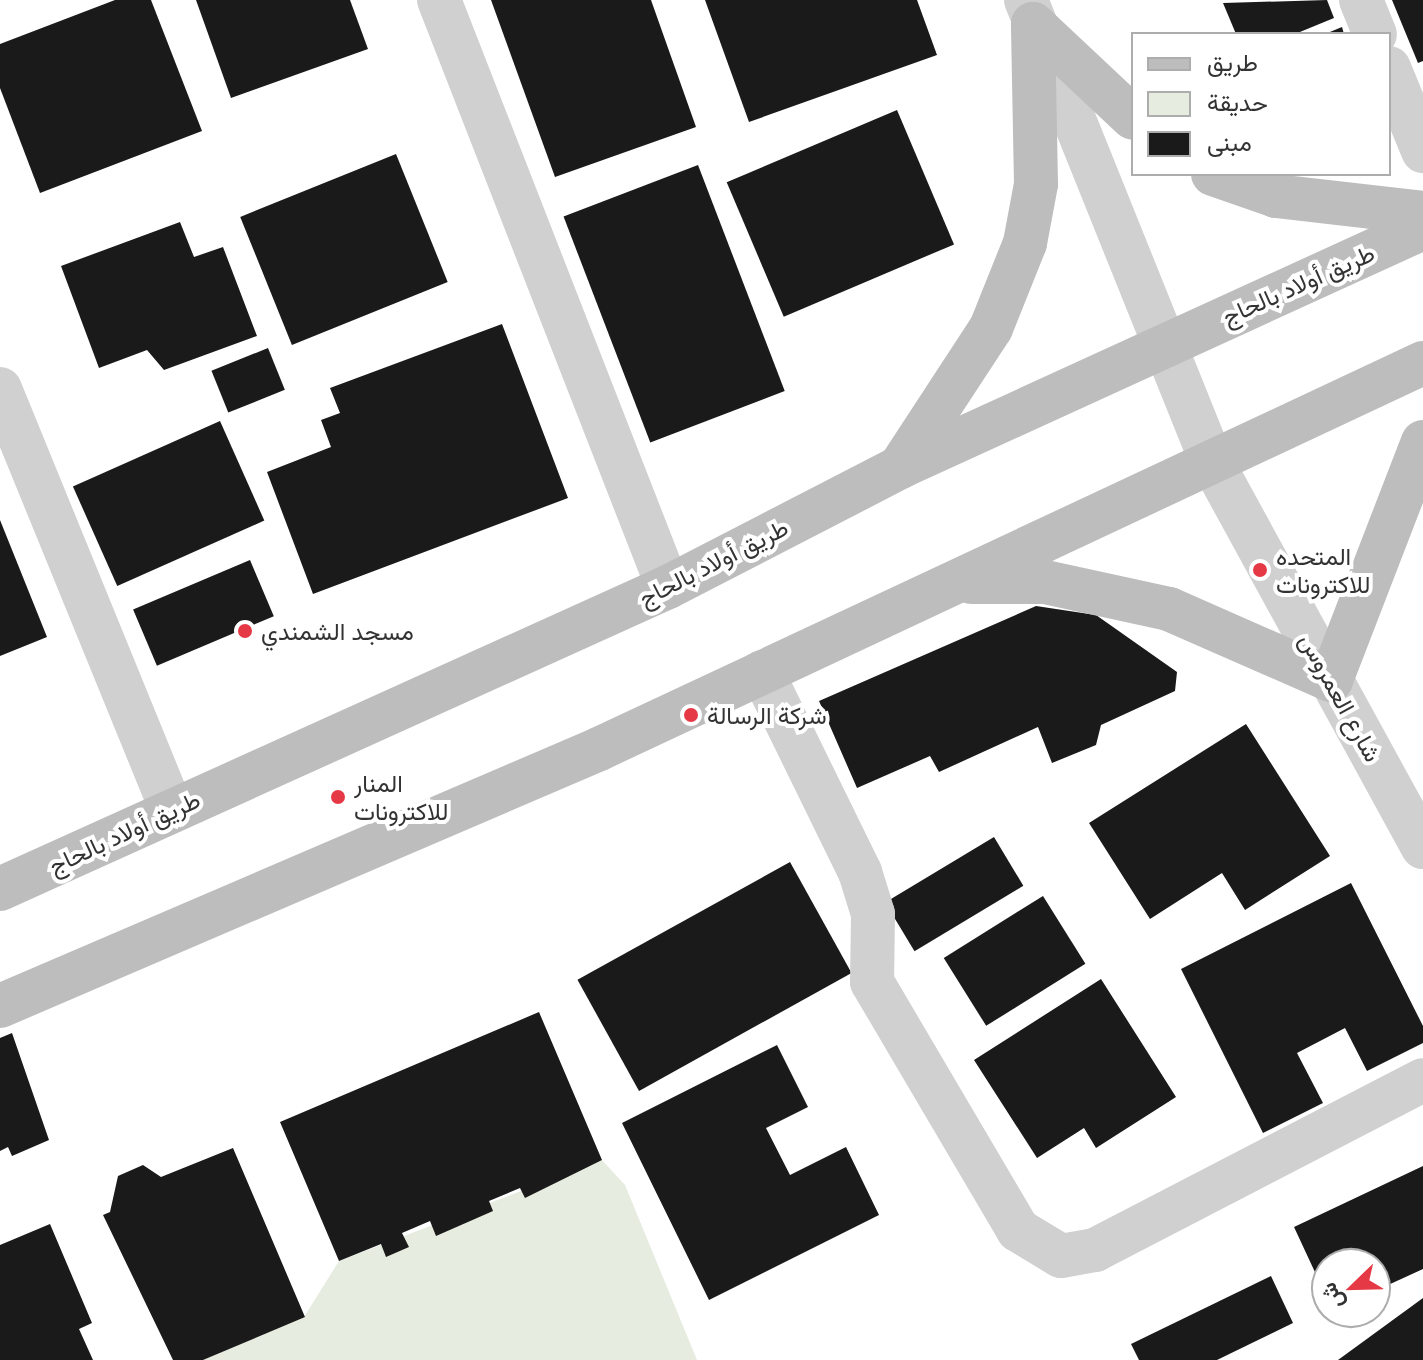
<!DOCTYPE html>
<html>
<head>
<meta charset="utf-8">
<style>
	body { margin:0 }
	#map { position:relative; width:1423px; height:1360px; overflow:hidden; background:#fff; font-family:"Noto Sans",Vazirmatn,sans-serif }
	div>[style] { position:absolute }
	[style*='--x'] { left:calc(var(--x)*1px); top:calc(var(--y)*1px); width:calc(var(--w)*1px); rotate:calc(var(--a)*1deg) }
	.green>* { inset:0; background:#e6ecdf }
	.building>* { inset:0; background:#1a1a1a; transform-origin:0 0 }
	.minor>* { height:44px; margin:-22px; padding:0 22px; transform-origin:22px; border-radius:22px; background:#d0d0d0 }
	.tertiary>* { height:44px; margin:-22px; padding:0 22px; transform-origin:22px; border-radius:22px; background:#d0d0d0 }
	.secondary>* { height:44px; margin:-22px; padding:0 22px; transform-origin:22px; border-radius:22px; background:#bdbdbd }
	.dots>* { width:22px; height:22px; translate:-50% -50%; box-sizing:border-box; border:4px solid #fff; border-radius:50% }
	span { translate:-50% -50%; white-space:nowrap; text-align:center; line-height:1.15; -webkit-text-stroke:8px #fff; paint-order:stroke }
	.street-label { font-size:24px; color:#333 }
	.poi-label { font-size:24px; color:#333 }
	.left { translate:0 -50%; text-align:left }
	.legend { position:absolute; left:1131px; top:32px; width:260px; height:144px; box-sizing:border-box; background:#fff; border:2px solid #adadad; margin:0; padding:10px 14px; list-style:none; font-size:24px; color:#333 }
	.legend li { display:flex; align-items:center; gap:16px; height:40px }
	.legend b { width:40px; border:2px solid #adadad }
	.north { position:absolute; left:1311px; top:1248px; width:80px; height:80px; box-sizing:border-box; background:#fff; border:2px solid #adadad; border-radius:50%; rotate:247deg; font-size:22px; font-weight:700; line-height:32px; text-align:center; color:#333 }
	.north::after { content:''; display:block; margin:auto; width:28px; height:36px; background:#e63946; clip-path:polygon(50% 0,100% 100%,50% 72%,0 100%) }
</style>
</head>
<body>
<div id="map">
	<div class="green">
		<i style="clip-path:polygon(602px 1160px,625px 1185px,697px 1360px,203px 1360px,304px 1317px,339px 1261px)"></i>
	</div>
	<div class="building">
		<i style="clip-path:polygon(115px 0,151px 0,202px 131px,40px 193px,0 88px,0 44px)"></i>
		<i style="clip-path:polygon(196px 0,350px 0,368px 49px,231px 98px)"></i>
		<i style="clip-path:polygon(491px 0,651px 0,696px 127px,555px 177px)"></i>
		<i style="clip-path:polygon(705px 0,917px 0,937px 55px,749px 122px)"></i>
		<i style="clip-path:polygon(1327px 0,1334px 18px,1295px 34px,1236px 34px,1223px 3px)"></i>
		<i style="clip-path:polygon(1392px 0,1423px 0,1423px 61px,1418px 63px)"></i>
		<i style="clip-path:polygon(1342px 27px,1344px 34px,1325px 34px)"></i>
		<i style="left:897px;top:110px;width:146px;height:185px;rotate:67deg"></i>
		<i style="left:396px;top:154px;width:138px;height:168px;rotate:68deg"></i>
		<i style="left:698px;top:165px;width:242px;height:144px;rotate:69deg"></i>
		<i style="clip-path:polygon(180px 222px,194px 257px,223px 247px,257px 336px,164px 370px,147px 350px,99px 368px,61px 266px)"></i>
		<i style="clip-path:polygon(502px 324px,568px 498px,313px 594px,267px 472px,331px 447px,321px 420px,340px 413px,330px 388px)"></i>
		<i style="left:268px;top:348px;width:45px;height:61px;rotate:68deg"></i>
		<i style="left:220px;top:421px;width:109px;height:161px;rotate:66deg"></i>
		<i style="clip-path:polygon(0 520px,47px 637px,0 656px)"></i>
		<i style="left:250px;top:560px;width:61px;height:127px;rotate:67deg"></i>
		<i style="clip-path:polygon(1036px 606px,1096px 615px,1177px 672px,1175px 691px,1101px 725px,1096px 745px,1052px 763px,1038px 727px,939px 772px,930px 756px,857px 788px,819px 701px)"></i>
		<i style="clip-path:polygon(1246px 724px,1330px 856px,1245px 910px,1222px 873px,1150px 919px,1089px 823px)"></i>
		<i style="left:994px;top:837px;width:57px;height:127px;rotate:59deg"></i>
		<i style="left:790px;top:862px;width:127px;height:243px;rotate:61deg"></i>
		<i style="clip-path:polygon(1351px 883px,1423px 1026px,1423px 1043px,1367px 1071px,1345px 1028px,1297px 1053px,1323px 1103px,1263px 1133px,1181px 969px)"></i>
		<i style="left:1043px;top:896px;width:80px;height:117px;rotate:58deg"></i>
		<i style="clip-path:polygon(1101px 979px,1176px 1097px,1096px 1148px,1084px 1128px,1037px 1158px,974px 1060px)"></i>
		<i style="clip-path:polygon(539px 1012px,602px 1160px,525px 1198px,520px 1188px,489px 1201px,493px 1211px,436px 1236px,430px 1221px,402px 1233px,409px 1247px,386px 1257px,381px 1244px,339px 1261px,280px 1122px)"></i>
		<i style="clip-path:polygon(12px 1033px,49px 1140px,12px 1156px,8px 1147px,0 1151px,0 1038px)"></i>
		<i style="clip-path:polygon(777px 1045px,808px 1107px,766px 1128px,790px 1175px,846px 1147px,879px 1215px,709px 1300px,622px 1123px)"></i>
		<i style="clip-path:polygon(233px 1148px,305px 1317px,203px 1360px,173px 1360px,103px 1215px,110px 1212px,118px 1176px,143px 1165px,161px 1177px)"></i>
		<i style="clip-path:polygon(1423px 1166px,1423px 1269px,1375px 1291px,1375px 1264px,1327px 1264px,1327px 1298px,1294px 1227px)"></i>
		<i style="clip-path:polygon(50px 1224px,92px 1323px,79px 1329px,93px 1360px,0 1360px,0 1245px)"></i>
		<i style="clip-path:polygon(1271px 1276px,1293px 1323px,1217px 1360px,1139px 1360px,1131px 1344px)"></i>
		<i style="clip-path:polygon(1423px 1298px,1423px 1360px,1338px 1360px)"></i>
	</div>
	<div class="minor">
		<i style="--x:439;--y:0;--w:630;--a:68.69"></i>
		<i style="--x:1361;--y:0;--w:37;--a:68"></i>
		<i style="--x:1389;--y:68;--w:90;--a:67.7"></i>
		<i style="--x:0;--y:389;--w:453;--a:67.8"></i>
		<i style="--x:762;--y:672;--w:223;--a:63.9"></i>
		<i style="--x:860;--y:872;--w:44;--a:72.8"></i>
		<i style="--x:873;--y:914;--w:68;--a:90.8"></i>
		<i style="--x:872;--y:982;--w:288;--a:59.5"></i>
		<i style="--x:1018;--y:1230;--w:50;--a:31.2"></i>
		<i style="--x:1061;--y:1256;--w:35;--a:-10"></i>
		<i style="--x:1095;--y:1250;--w:369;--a:-27.4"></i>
	</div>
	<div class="tertiary">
		<i style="--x:1026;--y:0;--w:498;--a:68.1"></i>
		<i style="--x:1212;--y:462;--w:439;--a:61.3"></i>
	</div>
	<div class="secondary">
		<i style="--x:1033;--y:24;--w:137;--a:43.2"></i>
		<i style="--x:1213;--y:174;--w:67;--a:19.2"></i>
		<i style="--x:1276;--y:196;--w:148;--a:6.6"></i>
		<i style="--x:900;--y:467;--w:166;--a:-56.8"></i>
		<i style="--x:991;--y:328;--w:92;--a:-68.2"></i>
		<i style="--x:1025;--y:243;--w:60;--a:-79.4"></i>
		<i style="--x:1036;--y:184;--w:160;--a:-91.1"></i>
		<i style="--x:971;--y:582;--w:74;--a:0"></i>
		<i style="--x:1045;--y:582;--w:127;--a:12.3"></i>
		<i style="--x:1169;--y:609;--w:177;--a:23.7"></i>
		<i style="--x:1331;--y:680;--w:255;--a:-68.9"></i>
		<i style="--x:0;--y:889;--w:733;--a:-24.33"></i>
		<i style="--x:668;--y:587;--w:261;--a:-27.3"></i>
		<i style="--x:900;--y:467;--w:575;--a:-24.56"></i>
		<i style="--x:0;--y:1006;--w:652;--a:-23.22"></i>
		<i style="--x:599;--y:749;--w:910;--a:-25.1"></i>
	</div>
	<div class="dots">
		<i style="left:1260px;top:570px;background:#e63946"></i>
		<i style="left:245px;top:631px;background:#e63946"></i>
		<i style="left:691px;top:715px;background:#e63946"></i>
		<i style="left:338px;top:797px;background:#e63946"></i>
	</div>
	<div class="street-label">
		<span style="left:1298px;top:284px;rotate:-24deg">طريق أولاد بالحاج</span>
		<span style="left:713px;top:562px;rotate:-27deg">طريق أولاد بالحاج</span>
		<span style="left:1341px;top:697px;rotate:61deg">شارع العمروس</span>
		<span style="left:124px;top:832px;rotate:-25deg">طريق أولاد بالحاج</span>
	</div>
	<div class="poi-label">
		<span class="left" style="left:1276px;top:570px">المتحده<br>للاكترونات</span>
		<span class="left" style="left:261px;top:631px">مسجد الشمندي</span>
		<span class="left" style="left:707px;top:715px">شركة الرسالة</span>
		<span class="left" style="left:354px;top:797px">المنار<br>للاكترونات</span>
	</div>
	<ul class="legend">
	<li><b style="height:10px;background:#bdbdbd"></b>طريق</li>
	<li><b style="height:22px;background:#e6ecdf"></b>حديقة</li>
	<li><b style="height:22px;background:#1a1a1a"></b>مبنى</li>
	</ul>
	<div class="north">ش</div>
</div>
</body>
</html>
